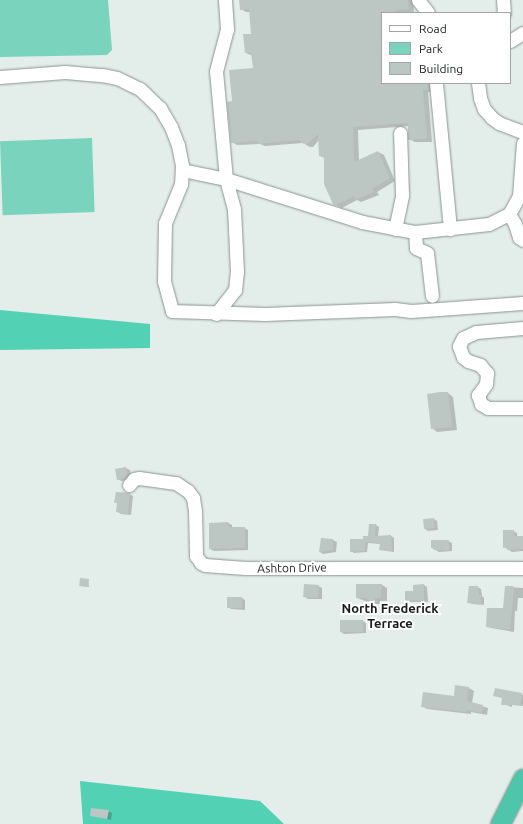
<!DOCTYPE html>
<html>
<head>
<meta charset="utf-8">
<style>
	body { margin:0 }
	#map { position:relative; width:523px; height:824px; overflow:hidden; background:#e3edea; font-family:Ubuntu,sans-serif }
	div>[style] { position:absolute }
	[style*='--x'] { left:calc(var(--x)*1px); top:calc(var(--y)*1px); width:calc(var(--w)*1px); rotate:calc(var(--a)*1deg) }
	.green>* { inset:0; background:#7ad3bc; transform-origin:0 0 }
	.forest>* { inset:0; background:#53d1b4 }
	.shadow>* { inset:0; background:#0003 }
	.building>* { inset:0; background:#bcc6c3; transform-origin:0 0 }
	.roads { filter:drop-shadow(0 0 1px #899390) drop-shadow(0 0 1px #899390) }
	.minor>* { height:13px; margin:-6.5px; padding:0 6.5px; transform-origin:6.5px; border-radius:6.5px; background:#fff }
	.highway>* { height:19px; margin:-9.5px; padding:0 9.5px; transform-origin:9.5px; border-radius:9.5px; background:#4fc6ab }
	span { translate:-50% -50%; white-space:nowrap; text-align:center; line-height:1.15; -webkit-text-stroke:4px #fff; paint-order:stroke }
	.street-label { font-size:12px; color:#181c1b }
	.neighbourhood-label { font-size:13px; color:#181c1b; font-weight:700 }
	.legend { position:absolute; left:381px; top:12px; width:130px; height:72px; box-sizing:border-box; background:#fff; border:1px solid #a3a4a4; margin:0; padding:5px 7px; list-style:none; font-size:12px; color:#181c1b }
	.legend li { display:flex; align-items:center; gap:8px; height:20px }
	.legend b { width:20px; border:1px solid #a3a4a4 }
</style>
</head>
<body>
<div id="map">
	<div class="green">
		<i style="clip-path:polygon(0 0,108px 0,112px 50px,107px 55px,0 57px)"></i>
		<i style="left:92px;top:138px;width:74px;height:92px;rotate:88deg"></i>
	</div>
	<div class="forest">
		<i style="clip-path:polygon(0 310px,150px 324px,150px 348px,0 350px)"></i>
		<i style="clip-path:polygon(80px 781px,260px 801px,284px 824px,83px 824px)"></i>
	</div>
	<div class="shadow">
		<i style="clip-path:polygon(240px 0,413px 0,414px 12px,382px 13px,382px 83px,431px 83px,432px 92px,428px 92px,432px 142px,415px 142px,409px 139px,409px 126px,358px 130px,359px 161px,378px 152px,384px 155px,395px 181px,377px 192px,379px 195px,361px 202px,357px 200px,342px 208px,334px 204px,325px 158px,320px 156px,319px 140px,313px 147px,310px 147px,303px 143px,265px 146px,260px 144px,237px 145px,232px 142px,233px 102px,254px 69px,253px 56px,246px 53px,252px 35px,251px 12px,246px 12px,241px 9px)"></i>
		<i style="clip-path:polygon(448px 393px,453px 397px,457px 430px,437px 432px,432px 428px)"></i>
		<i style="clip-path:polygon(126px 468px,130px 470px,131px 476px,127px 480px,121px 481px,118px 479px,116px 470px)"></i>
		<i style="clip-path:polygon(130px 494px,133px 496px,131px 515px,121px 514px,118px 512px,118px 504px,115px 502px)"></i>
		<i style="clip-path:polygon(434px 519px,437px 521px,438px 530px,428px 531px,425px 529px)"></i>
		<i style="clip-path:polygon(228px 523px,232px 525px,232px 528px,244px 528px,248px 530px,248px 550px,214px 551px,210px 549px)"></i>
		<i style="clip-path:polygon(376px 525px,379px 527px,378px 537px,391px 536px,394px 538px,394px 552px,380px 550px,381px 544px,368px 543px,367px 552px,354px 553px,351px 551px,369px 537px)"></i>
		<i style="clip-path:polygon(513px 531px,517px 533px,517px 537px,523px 537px,523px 551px,512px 552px,504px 547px)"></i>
		<i style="clip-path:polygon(322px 539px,333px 540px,337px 542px,336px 552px,323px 554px,320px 552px)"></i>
		<i style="clip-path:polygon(448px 541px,452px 543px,452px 551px,439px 552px,432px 548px)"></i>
		<i style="clip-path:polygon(88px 580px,89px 587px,81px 586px)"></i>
		<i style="clip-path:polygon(382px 585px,387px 588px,387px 601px,380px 601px,380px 604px,374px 604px,357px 598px)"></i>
		<i style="clip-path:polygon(424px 585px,427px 587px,428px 602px,410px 602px,406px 600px,414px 592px)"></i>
		<i style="clip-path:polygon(318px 586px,322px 588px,322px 599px,308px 599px,305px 597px)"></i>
		<i style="clip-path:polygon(477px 587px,481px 589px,482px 596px,484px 598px,484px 605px,472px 604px,468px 602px)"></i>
		<i style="clip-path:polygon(506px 587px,523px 588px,523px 598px,518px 598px,517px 611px,515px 611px,514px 632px,491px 628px,487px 626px,504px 610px)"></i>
		<i style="clip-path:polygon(242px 598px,245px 600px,245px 610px,231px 609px,228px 607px)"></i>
		<i style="clip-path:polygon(363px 621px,366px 623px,366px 633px,344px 634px,341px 632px)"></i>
		<i style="clip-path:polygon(469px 688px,474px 691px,472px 703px,488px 708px,487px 715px,471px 712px,471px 714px,427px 709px,422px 706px,455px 697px)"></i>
		<i style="clip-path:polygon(521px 694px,523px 695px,523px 706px,512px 705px,512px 707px,503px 704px,503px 698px,494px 695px)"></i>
		<i style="clip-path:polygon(108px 811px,112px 813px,111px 820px,91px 815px)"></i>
	</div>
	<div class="building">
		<i style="clip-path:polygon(239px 0,408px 0,409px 9px,396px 10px,396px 13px,382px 13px,382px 83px,428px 83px,429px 89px,423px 90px,427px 139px,408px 140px,408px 123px,353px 127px,354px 162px,378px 151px,390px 178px,372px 189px,374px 192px,355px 200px,354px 196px,336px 205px,333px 204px,324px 184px,324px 156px,319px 156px,318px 134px,307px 144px,304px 144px,299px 140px,258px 144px,258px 141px,231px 143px,227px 102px,232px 101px,229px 70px,253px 68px,251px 53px,245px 53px,243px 34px,251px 34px,249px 9px,240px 10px)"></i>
		<i style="clip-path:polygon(440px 392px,448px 392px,452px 427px,431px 429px,427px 394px)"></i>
		<i style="clip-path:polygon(126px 467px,127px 474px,124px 479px,117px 480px,115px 469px)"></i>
		<i style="clip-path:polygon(116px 492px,130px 493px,128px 514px,116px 512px,117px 503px,114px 503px)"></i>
		<i style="left:434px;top:518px;width:10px;height:11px;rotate:84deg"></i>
		<i style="clip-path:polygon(228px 522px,229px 527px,245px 527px,245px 548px,209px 549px,209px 523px)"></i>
		<i style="clip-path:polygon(369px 524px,376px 524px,375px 536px,391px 535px,392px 551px,379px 550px,380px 543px,365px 542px,365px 551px,350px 552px,350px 539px,363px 539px,363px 536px,368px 536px)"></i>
		<i style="clip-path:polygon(503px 530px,514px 530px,514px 536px,523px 536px,523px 549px,507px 550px,507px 547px,503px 548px)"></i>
		<i style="clip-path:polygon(321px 538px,333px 539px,333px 550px,319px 552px)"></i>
		<i style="clip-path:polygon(431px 540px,449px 540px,449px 550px,434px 550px,434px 548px,431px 548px)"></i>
		<i style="left:80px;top:578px;width:9px;height:8px;rotate:6deg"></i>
		<i style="left:304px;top:584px;width:15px;height:13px;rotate:4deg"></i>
		<i style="clip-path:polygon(356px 584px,382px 584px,381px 598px,375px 598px,375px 601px,367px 601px,367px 598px,356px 598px)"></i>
		<i style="clip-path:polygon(424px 584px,424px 601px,405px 600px,405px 591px,413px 591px,413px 585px)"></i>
		<i style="clip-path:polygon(469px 586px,478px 586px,479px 595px,481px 595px,481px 604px,467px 603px)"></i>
		<i style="clip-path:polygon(505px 586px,513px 586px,514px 589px,510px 630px,486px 627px,487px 608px,503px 608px)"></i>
		<i style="left:227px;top:597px;width:15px;height:11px"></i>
		<i style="left:340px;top:620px;width:23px;height:12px"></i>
		<i style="clip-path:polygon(455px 685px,469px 687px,467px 701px,483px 705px,482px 713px,466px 710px,466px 712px,421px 707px,423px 692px,454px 696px)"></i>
		<i style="clip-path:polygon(495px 688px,522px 693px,520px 705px,501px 705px,502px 698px,493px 696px)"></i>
		<i style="clip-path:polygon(91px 808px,109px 810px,107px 819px,90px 816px)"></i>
	</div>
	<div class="roads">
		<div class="minor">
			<i style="--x:418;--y:0;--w:16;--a:52"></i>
			<i style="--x:503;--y:0;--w:13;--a:86"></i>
			<i style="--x:510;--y:41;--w:15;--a:-32"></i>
			<i style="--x:0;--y:77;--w:65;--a:-4.4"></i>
			<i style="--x:65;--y:72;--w:37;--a:5"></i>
			<i style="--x:102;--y:75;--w:15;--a:11"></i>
			<i style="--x:117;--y:78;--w:25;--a:26"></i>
			<i style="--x:140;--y:89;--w:28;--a:44"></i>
			<i style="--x:160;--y:108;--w:22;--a:60"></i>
			<i style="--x:171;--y:127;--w:19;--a:69"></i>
			<i style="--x:178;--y:145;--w:21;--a:79"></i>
			<i style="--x:182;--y:166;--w:18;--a:93"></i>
			<i style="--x:181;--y:184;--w:42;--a:112.3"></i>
			<i style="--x:165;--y:223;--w:58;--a:91"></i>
			<i style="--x:164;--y:281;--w:31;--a:75"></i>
			<i style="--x:172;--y:311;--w:93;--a:1.8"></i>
			<i style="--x:265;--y:314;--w:130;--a:-2.2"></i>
			<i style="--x:395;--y:309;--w:16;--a:7"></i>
			<i style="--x:411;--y:311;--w:112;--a:-4.1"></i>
			<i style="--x:436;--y:83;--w:147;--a:84.5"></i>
			<i style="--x:478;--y:83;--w:15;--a:82"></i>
			<i style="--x:480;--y:98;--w:12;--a:70"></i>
			<i style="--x:484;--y:109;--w:12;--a:48"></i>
			<i style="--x:492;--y:118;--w:9;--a:36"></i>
			<i style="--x:499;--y:123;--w:26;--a:21"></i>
			<i style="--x:523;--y:143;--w:53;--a:94.3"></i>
			<i style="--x:519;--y:196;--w:21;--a:119"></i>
			<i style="--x:509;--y:214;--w:12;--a:59"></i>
			<i style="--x:515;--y:224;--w:14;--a:73"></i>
			<i style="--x:519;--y:237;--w:5;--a:37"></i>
			<i style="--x:182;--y:170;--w:45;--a:11.6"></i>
			<i style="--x:226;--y:179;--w:143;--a:17.5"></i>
			<i style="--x:362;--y:222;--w:54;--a:10.7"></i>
			<i style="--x:415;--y:232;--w:74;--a:-6.2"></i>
			<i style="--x:489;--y:224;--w:22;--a:-27"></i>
			<i style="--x:395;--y:229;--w:35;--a:-78"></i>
			<i style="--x:402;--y:195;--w:62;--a:-91.8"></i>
			<i style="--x:415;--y:232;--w:16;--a:86"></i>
			<i style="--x:416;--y:248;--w:12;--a:24"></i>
			<i style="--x:427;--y:253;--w:43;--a:83.4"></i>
			<i style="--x:216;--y:314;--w:31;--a:-52"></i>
			<i style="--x:235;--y:290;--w:18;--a:-84"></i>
			<i style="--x:237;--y:272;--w:63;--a:-92.7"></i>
			<i style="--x:234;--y:209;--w:31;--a:-105"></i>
			<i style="--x:226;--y:179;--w:108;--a:-95.3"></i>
			<i style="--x:216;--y:71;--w:43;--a:-75.3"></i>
			<i style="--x:227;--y:29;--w:29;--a:-94"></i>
			<i style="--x:523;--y:328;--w:47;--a:175.1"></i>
			<i style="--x:476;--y:332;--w:14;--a:155"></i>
			<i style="--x:463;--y:338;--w:9;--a:117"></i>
			<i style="--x:459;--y:346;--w:12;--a:70"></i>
			<i style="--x:463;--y:357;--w:6;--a:39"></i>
			<i style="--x:468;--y:361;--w:13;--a:18"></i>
			<i style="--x:480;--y:365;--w:11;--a:49"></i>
			<i style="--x:487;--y:373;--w:11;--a:95"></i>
			<i style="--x:486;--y:384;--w:14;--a:126"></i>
			<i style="--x:478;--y:395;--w:9;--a:72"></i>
			<i style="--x:481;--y:404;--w:8;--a:30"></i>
			<i style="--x:488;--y:408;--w:35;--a:0"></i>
			<i style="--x:129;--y:485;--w:8;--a:-50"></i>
			<i style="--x:134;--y:479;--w:5;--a:-11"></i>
			<i style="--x:139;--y:478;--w:37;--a:8"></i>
			<i style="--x:176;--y:483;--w:14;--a:34"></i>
			<i style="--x:188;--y:491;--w:9;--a:54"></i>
			<i style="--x:193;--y:498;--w:13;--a:81"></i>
			<i style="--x:195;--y:511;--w:45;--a:88.7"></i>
			<i style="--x:196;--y:556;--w:9;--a:54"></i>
			<i style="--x:201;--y:563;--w:4;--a:27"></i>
			<i style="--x:205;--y:565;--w:40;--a:4.3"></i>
			<i style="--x:245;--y:568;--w:278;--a:0"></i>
		</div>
		<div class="highway">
			<i style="--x:500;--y:824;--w:51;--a:-63.4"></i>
		</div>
	</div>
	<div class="street-label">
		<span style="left:292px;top:568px;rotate:-1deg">Ashton Drive</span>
	</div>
	<div class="neighbourhood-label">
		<span style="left:390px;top:616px">North Frederick<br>Terrace</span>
	</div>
	<ul class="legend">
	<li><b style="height:5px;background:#fff"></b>Road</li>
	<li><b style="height:11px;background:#7ad3bc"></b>Park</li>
	<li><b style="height:11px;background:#bcc6c3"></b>Building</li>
	</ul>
</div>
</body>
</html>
